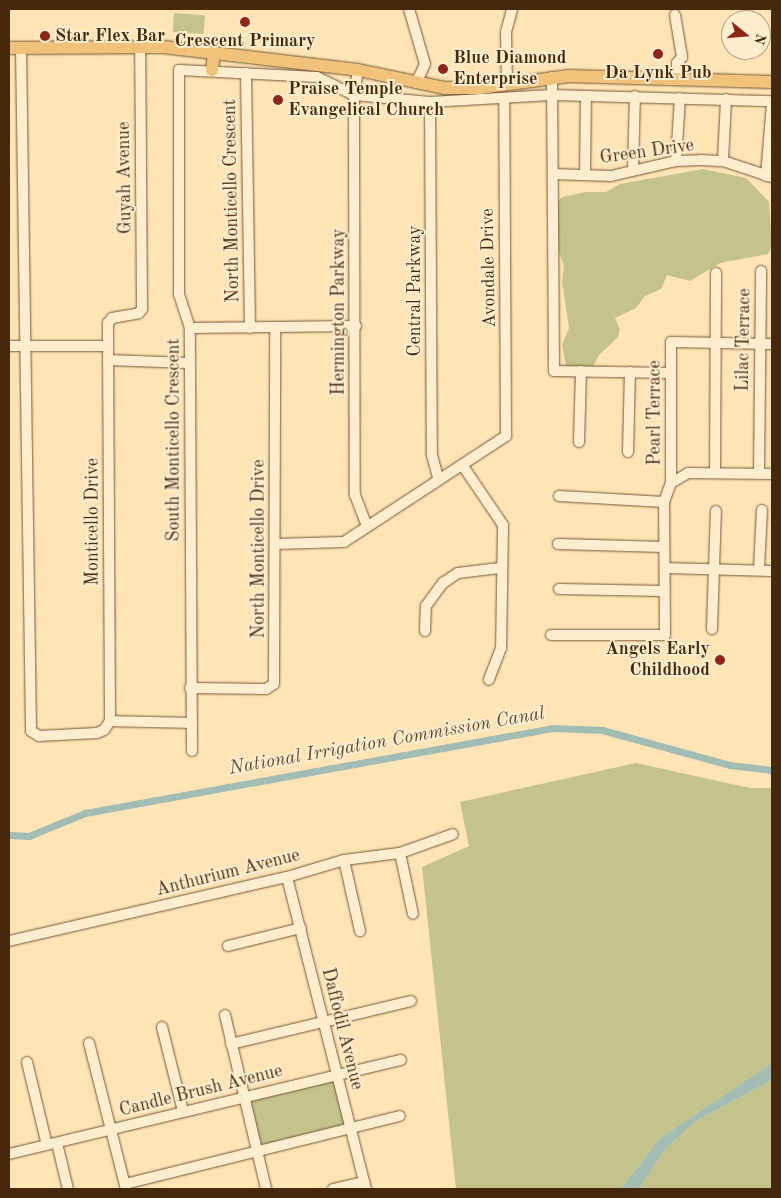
<!DOCTYPE html>
<html>
<head>
<meta charset="utf-8">
<style>
	body { margin:0 }
	#map { position:relative; width:781px; height:1198px; overflow:hidden; background:#ffe4b5; font-family:"Old Standard TT",serif }
	div>[style] { position:absolute }
	[style*='--x'] { left:calc(var(--x)*1px); top:calc(var(--y)*1px); width:calc(var(--w)*1px); rotate:calc(var(--a)*1deg) }
	.green>* { inset:0; background:#c4c38b; transform-origin:0 0 }
	.water>* { inset:0; background:#a1bdb4 }
	.canal>* { height:7px; margin:-3.5px; padding:0 3.5px; transform-origin:3.5px; border-radius:3.5px; background:#a1bdb4 }
	.roads { filter:drop-shadow(0 0 1px #745837) drop-shadow(0 0 1px #745837) }
	.minor>* { height:10px; margin:-5px; padding:0 5px; transform-origin:5px; border-radius:5px; background:#ffedcf }
	.major>* { height:12px; margin:-6px; padding:0 6px; transform-origin:6px; border-radius:6px; background:#f0c27a }
	.dots>* { width:14px; height:14px; translate:-50% -50%; box-sizing:border-box; border:2px solid #ffedcf; border-radius:50% }
	span { translate:-50% -50%; white-space:nowrap; text-align:center; line-height:1.15; -webkit-text-stroke:4px #ffedcf; paint-order:stroke }
	.poi-label { font-size:18px; color:#46290d; font-weight:700 }
	.left { translate:0 -50%; text-align:left }
	.right { translate:-100% -50%; text-align:right }
	.street-label { font-size:18px; color:#46290d }
	.water-label { font-size:19px; color:#5d4e37; font-style:italic }
	.frame { position:absolute; inset:0; border:10px solid #46290d; pointer-events:none }
	.north { position:absolute; left:721px; top:10px; width:50px; height:50px; box-sizing:border-box; background:#ffedcf; border:1px solid #b59f81; border-radius:50%; rotate:107deg; font-size:14px; font-weight:700; line-height:20px; text-align:center; color:#46290d }
	.north::after { content:''; display:block; margin:auto; width:18px; height:22px; background:#8f2418; clip-path:polygon(50% 0,100% 100%,50% 72%,0 100%) }
</style>
</head>
<body>
<div id="map">
	<div class="green">
		<i style="left:174px;top:13px;width:31px;height:19px;rotate:4deg"></i>
		<i style="clip-path:polygon(703px 169px,746px 178px,769px 202px,772px 246px,768px 254px,720px 263px,690px 281px,667px 275px,661px 289px,645px 296px,636px 308px,615px 318px,620px 329px,618px 337px,599px 355px,589px 374px,566px 366px,562px 345px,569px 328px,562px 282px,564px 266px,556px 243px,554px 205px,562px 197px,586px 192px,606px 192px,620px 184px)"></i>
		<i style="clip-path:polygon(636px 763px,750px 788px,772px 788px,772px 1063px,660px 1138px,621px 1189px,456px 1189px,422px 867px,469px 846px,460px 802px)"></i>
		<i style="left:339px;top:1076px;width:52px;height:94px;rotate:77deg"></i>
		<i style="clip-path:polygon(772px 1080px,772px 1189px,639px 1189px,665px 1149px,696px 1121px)"></i>
	</div>
	<div class="water">
		<i style="clip-path:polygon(772px 1063px,772px 1080px,696px 1121px,665px 1149px,639px 1189px,621px 1189px,660px 1138px)"></i>
	</div>
	<div class="canal">
		<i style="--x:9;--y:835;--w:20;--a:3"></i>
		<i style="--x:29;--y:836;--w:61;--a:-22.3"></i>
		<i style="--x:85;--y:813;--w:475;--a:-10.3"></i>
		<i style="--x:552;--y:728;--w:50;--a:2.3"></i>
		<i style="--x:602;--y:730;--w:133;--a:15.3"></i>
		<i style="--x:730;--y:765;--w:42;--a:6.8"></i>
	</div>
	<div class="roads">
		<div class="minor">
			<i style="--x:409;--y:9;--w:57;--a:73.8"></i>
			<i style="--x:425;--y:64;--w:21;--a:115"></i>
			<i style="--x:675;--y:15;--w:43;--a:80.5"></i>
			<i style="--x:682;--y:57;--w:8;--a:130"></i>
			<i style="--x:677;--y:63;--w:16;--a:90"></i>
			<i style="--x:21;--y:48;--w:683;--a:89.16"></i>
			<i style="--x:31;--y:731;--w:9;--a:32"></i>
			<i style="--x:39;--y:736;--w:58;--a:-3"></i>
			<i style="--x:97;--y:733;--w:8;--a:-23"></i>
			<i style="--x:104;--y:730;--w:11;--a:-56"></i>
			<i style="--x:358;--y:70;--w:25;--a:99"></i>
			<i style="--x:354;--y:95;--w:400;--a:89.9"></i>
			<i style="--x:355;--y:495;--w:33;--a:69"></i>
			<i style="--x:246;--y:73;--w:255;--a:89.1"></i>
			<i style="--x:552;--y:77;--w:294;--a:89.6"></i>
			<i style="--x:554;--y:371;--w:116;--a:1"></i>
			<i style="--x:507;--y:84;--w:52;--a:-91.1"></i>
			<i style="--x:506;--y:32;--w:24;--a:-75"></i>
			<i style="--x:430;--y:102;--w:353;--a:89.7"></i>
			<i style="--x:432;--y:455;--w:24;--a:75"></i>
			<i style="--x:676;--y:161;--w:63;--a:-86.4"></i>
			<i style="--x:723;--y:161;--w:62;--a:-87.2"></i>
			<i style="--x:633;--y:170;--w:74;--a:-88.5"></i>
			<i style="--x:553;--y:174;--w:58;--a:2"></i>
			<i style="--x:611;--y:176;--w:67;--a:-13"></i>
			<i style="--x:676;--y:161;--w:25;--a:-2"></i>
			<i style="--x:701;--y:160;--w:22;--a:3"></i>
			<i style="--x:723;--y:161;--w:52;--a:18.1"></i>
			<i style="--x:585;--y:174;--w:78;--a:-89.3"></i>
			<i style="--x:766;--y:176;--w:73;--a:-85.3"></i>
			<i style="--x:190;--y:328;--w:166;--a:-0.7"></i>
			<i style="--x:9;--y:346;--w:99;--a:0"></i>
			<i style="--x:108;--y:360;--w:81;--a:2.1"></i>
			<i style="--x:579;--y:442;--w:71;--a:-88.4"></i>
			<i style="--x:628;--y:452;--w:80;--a:-88.6"></i>
			<i style="--x:463;--y:466;--w:71;--a:55.9"></i>
			<i style="--x:503;--y:525;--w:123;--a:90.9"></i>
			<i style="--x:501;--y:648;--w:34;--a:111"></i>
			<i style="--x:715;--y:473;--w:200;--a:-89.7"></i>
			<i style="--x:759;--y:474;--w:203;--a:-89.4"></i>
			<i style="--x:671;--y:483;--w:141;--a:-90"></i>
			<i style="--x:671;--y:342;--w:101;--a:1.1"></i>
			<i style="--x:559;--y:496;--w:105;--a:3.3"></i>
			<i style="--x:276;--y:544;--w:68;--a:-1.7"></i>
			<i style="--x:344;--y:542;--w:194;--a:-33.2"></i>
			<i style="--x:506;--y:436;--w:336;--a:-90.3"></i>
			<i style="--x:558;--y:544;--w:106;--a:1.6"></i>
			<i style="--x:665;--y:568;--w:107;--a:1.6"></i>
			<i style="--x:759;--y:569;--w:59;--a:-87.1"></i>
			<i style="--x:559;--y:589;--w:105;--a:1.1"></i>
			<i style="--x:712;--y:629;--w:118;--a:-88.1"></i>
			<i style="--x:425;--y:631;--w:25;--a:-88"></i>
			<i style="--x:426;--y:606;--w:29;--a:-54"></i>
			<i style="--x:443;--y:583;--w:18;--a:-34"></i>
			<i style="--x:458;--y:573;--w:42;--a:-6.8"></i>
			<i style="--x:551;--y:635;--w:114;--a:0"></i>
			<i style="--x:665;--y:635;--w:133;--a:-90.4"></i>
			<i style="--x:664;--y:502;--w:20;--a:-70"></i>
			<i style="--x:671;--y:483;--w:20;--a:-30"></i>
			<i style="--x:688;--y:473;--w:84;--a:0.7"></i>
			<i style="--x:190;--y:688;--w:76;--a:0.8"></i>
			<i style="--x:266;--y:689;--w:9;--a:-32"></i>
			<i style="--x:274;--y:684;--w:356;--a:-89.8"></i>
			<i style="--x:110;--y:721;--w:398;--a:-90.3"></i>
			<i style="--x:108;--y:323;--w:6;--a:-51"></i>
			<i style="--x:112;--y:318;--w:27;--a:-10"></i>
			<i style="--x:139;--y:313;--w:5;--a:-53"></i>
			<i style="--x:142;--y:309;--w:262;--a:-90.4"></i>
			<i style="--x:110;--y:721;--w:81;--a:1.4"></i>
			<i style="--x:192;--y:751;--w:423;--a:-90.3"></i>
			<i style="--x:190;--y:328;--w:35;--a:-108"></i>
			<i style="--x:179;--y:295;--w:225;--a:-90"></i>
			<i style="--x:179;--y:70;--w:138;--a:2.9"></i>
			<i style="--x:317;--y:77;--w:41;--a:25.9"></i>
			<i style="--x:354;--y:95;--w:76;--a:5.3"></i>
			<i style="--x:430;--y:102;--w:122;--a:-3.3"></i>
			<i style="--x:552;--y:95;--w:220;--a:1.6"></i>
			<i style="--x:400;--y:853;--w:62;--a:78"></i>
			<i style="--x:344;--y:860;--w:73;--a:77.3"></i>
			<i style="--x:287;--y:877;--w:322;--a:75.8"></i>
			<i style="--x:9;--y:941;--w:285;--a:-13"></i>
			<i style="--x:287;--y:877;--w:59;--a:-16.6"></i>
			<i style="--x:344;--y:860;--w:56;--a:-7.1"></i>
			<i style="--x:400;--y:853;--w:56;--a:-19.7"></i>
			<i style="--x:228;--y:946;--w:75;--a:-13.9"></i>
			<i style="--x:225;--y:1015;--w:179;--a:76.7"></i>
			<i style="--x:162;--y:1027;--w:87;--a:76"></i>
			<i style="--x:89;--y:1043;--w:151;--a:75.8"></i>
			<i style="--x:231;--y:1044;--w:185;--a:-13.4"></i>
			<i style="--x:27;--y:1062;--w:85;--a:76.5"></i>
			<i style="--x:57;--y:1143;--w:47;--a:76.6"></i>
			<i style="--x:9;--y:1154;--w:403;--a:-13.5"></i>
			<i style="--x:125;--y:1184;--w:283;--a:-13.9"></i>
			<i style="--x:333;--y:1189;--w:32;--a:-13"></i>
		</div>
		<div class="major">
			<i style="--x:9;--y:48;--w:154;--a:-0.4"></i>
			<i style="--x:163;--y:47;--w:196;--a:6.7"></i>
			<i style="--x:358;--y:70;--w:88;--a:11.8"></i>
			<i style="--x:444;--y:88;--w:36;--a:0"></i>
			<i style="--x:480;--y:88;--w:90;--a:-7.7"></i>
			<i style="--x:569;--y:76;--w:203;--a:1.7"></i>
			<i style="--x:212;--y:70;--w:17;--a:-83"></i>
		</div>
	</div>
	<div class="dots">
		<i style="left:245px;top:22px;background:#8f2418"></i>
		<i style="left:45px;top:36px;background:#8f2418"></i>
		<i style="left:658px;top:54px;background:#8f2418"></i>
		<i style="left:443px;top:69px;background:#8f2418"></i>
		<i style="left:278px;top:100px;background:#8f2418"></i>
		<i style="left:720px;top:660px;background:#8f2418"></i>
	</div>
	<div class="poi-label">
		<span class="left" style="left:55px;top:36px">Star Flex Bar</span>
		<span style="left:245px;top:41px">Crescent Primary</span>
		<span class="left" style="left:453px;top:69px">Blue Diamond<br>Enterprise</span>
		<span style="left:658px;top:73px">Da Lynk Pub</span>
		<span class="left" style="left:288px;top:100px">Praise Temple<br>Evangelical Church</span>
		<span class="right" style="left:710px;top:660px">Angels Early<br>Childhood</span>
	</div>
	<div class="street-label">
		<span style="left:647px;top:152px;rotate:-8deg">Green Drive</span>
		<span style="left:125px;top:178px;rotate:-91deg">Guyah Avenue</span>
		<span style="left:232px;top:201px;rotate:-91deg">North Monticello Crescent</span>
		<span style="left:489px;top:268px;rotate:-91deg">Avondale Drive</span>
		<span style="left:415px;top:291px;rotate:-90deg">Central Parkway</span>
		<span style="left:339px;top:312px;rotate:-90deg">Hermington Parkway</span>
		<span style="left:744px;top:340px;rotate:-89deg">Lilac Terrace</span>
		<span style="left:655px;top:413px;rotate:-90deg">Pearl Terrace</span>
		<span style="left:174px;top:440px;rotate:-90deg">South Monticello Crescent</span>
		<span style="left:93px;top:522px;rotate:-90deg">Monticello Drive</span>
		<span style="left:259px;top:549px;rotate:-90deg">North Monticello Drive</span>
		<span style="left:228px;top:873px;rotate:-14deg">Anthurium Avenue</span>
		<span style="left:342px;top:1029px;rotate:76deg">Daffodil Avenue</span>
		<span style="left:201px;top:1091px;rotate:-14deg">Candle Brush Avenue</span>
	</div>
	<div class="water-label">
		<span style="left:387px;top:742px;rotate:-10deg">National Irrigation Commission Canal</span>
	</div>
	<div class="frame"></div>
	<div class="north">N</div>
</div>
</body>
</html>
